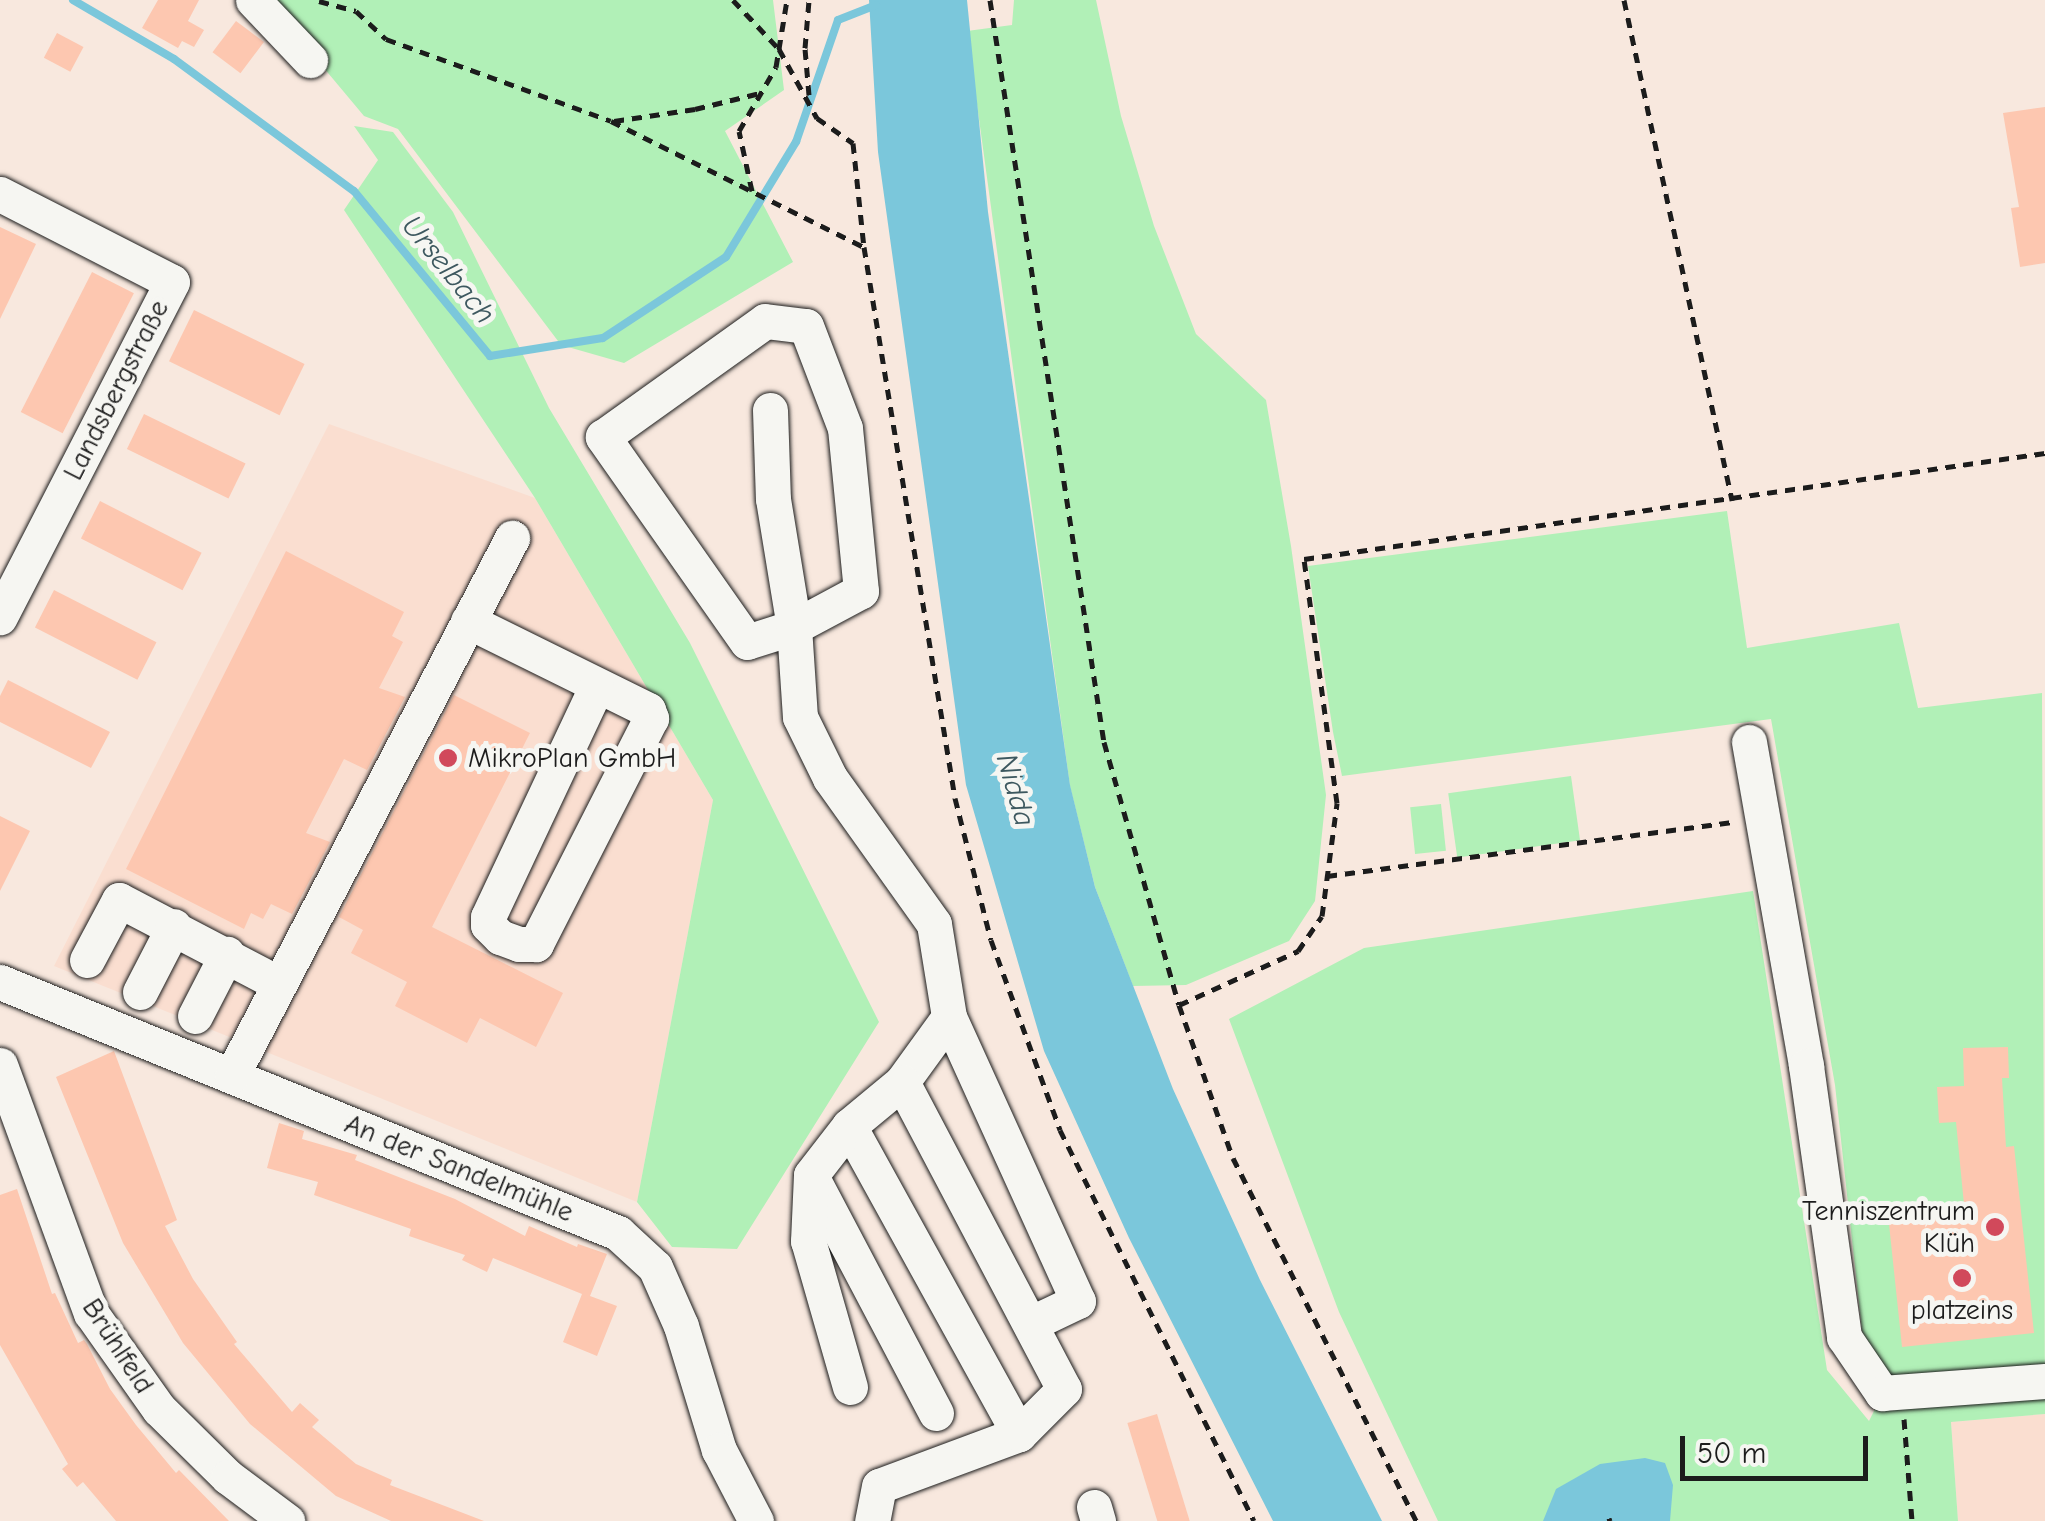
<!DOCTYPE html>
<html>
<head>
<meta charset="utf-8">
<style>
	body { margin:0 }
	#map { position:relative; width:2045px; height:1521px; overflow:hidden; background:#f8e8de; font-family:"Comic Neue",sans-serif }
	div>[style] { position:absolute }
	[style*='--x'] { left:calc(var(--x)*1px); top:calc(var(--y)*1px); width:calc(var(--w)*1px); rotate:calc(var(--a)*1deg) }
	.built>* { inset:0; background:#faded0 }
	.green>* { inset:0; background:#b1f0b7; transform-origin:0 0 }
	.water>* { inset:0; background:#7bc7db }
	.stream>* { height:8px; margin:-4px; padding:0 4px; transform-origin:4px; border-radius:4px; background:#7bc7db }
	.building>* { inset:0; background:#fdc7b0; transform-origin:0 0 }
	.path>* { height:5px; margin-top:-2.5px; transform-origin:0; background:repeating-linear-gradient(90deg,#1c1c1c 0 10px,transparent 0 18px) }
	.roads { filter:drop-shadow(0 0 2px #1c1c1c) drop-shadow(0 0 2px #1c1c1c) }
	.minor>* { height:35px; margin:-17.5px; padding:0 17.5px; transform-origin:17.5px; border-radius:17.5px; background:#f6f6f2 }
	.dots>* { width:28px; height:28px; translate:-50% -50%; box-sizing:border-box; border:5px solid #f6f6f2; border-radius:50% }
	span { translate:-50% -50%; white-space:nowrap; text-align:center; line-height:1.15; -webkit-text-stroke:10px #f6f6f2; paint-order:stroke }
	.street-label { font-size:28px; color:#1c1c1c }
	.poi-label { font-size:28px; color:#1c1c1c }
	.left { translate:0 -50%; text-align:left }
	.right { translate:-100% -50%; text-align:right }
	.water-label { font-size:30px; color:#3d585f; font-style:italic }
	.scale { position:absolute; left:1680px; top:1436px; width:188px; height:45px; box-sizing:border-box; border:5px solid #1c1c1c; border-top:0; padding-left:12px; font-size:30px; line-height:35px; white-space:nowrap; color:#1c1c1c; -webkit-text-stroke:8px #f6f6f2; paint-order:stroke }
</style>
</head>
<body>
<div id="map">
	<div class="built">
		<i style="clip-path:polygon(329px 424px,535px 498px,713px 800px,637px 1202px,54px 966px)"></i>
		<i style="clip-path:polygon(2045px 1414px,2045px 1521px,1958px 1521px,1951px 1422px)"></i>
	</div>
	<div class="green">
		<i style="clip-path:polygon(267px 0,773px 0,784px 90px,725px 131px,793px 262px,624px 363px,561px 345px,398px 129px,364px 116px)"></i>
		<i style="clip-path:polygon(1014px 0,1096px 0,1121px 116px,1154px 226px,1196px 334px,1266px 400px,1291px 546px,1326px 795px,1315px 901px,1289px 941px,1186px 985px,1133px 986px,1095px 887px,1070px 786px,967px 31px,1012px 25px)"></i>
		<i style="clip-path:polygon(354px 126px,393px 132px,453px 212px,549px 408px,690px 643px,879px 1022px,737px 1249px,672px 1247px,637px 1202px,713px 800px,535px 498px,344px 210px,378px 160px)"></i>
		<i style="clip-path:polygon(1727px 511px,1747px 648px,1899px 623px,1918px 708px,2042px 693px,2045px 1414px,1951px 1422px,1958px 1521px,1438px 1521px,1339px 1312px,1229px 1019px,1364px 948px,1753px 891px,1827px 1370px,1869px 1421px,1888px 1383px,1862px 1331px,1835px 1085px,1771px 719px,1342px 776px,1333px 732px,1308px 566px)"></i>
		<i style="left:1571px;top:776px;width:65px;height:124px;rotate:82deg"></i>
		<i style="left:1441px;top:804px;width:47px;height:31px;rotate:84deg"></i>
	</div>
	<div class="water">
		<i style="clip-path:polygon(869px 0,967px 0,988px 212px,1070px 785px,1095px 887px,1173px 1089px,1260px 1280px,1382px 1521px,1273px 1521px,1129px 1238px,1044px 1051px,966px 785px,878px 152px)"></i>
		<i style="clip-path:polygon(1645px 1458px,1665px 1463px,1673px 1485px,1670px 1521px,1543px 1521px,1556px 1489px,1600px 1464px)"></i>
	</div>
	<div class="stream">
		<i style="--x:73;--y:0;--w:117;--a:30.3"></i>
		<i style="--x:174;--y:59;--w:223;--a:36.3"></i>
		<i style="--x:354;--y:191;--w:214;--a:50.5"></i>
		<i style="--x:490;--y:356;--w:114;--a:-9.1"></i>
		<i style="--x:603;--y:338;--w:147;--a:-33.4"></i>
		<i style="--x:726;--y:257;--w:135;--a:-58.7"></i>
		<i style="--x:796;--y:142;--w:129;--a:-71"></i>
		<i style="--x:838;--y:20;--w:41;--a:-21.5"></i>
	</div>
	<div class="building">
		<i style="clip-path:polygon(158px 0,199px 0,188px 21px,204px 30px,194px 47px,182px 41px,178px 48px,142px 28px)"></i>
		<i style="left:236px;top:21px;width:35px;height:39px;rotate:37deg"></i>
		<i style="left:57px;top:33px;width:30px;height:28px;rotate:28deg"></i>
		<i style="clip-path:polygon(2045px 107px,2045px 263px,2020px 267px,2011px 208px,2019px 207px,2003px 113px)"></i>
		<i style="clip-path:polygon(0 227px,36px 244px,0 319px)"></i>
		<i style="left:92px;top:272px;width:47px;height:157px;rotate:27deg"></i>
		<i style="left:194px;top:310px;width:123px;height:57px;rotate:26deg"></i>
		<i style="left:144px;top:414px;width:113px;height:39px;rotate:26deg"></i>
		<i style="left:100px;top:501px;width:114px;height:42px;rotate:27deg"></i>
		<i style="clip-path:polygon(286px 551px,404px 612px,392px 636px,403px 642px,379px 688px,405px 697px,367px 770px,344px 759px,306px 833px,330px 842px,292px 914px,271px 904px,263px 919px,251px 913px,244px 929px,126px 869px)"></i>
		<i style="left:54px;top:590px;width:115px;height:42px;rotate:27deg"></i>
		<i style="clip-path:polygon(8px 680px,110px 732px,91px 768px,0 722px,0 696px)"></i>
		<i style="clip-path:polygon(454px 695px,530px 733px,432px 927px,563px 993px,536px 1047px,480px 1018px,467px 1043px,395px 1006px,407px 982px,351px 953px,363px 930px,339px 917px)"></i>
		<i style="clip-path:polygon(0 816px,30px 831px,0 891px)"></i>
		<i style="clip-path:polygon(2008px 1047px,2009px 1078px,2002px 1078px,2006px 1147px,2014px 1146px,2034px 1333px,1902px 1347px,1889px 1224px,1965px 1215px,1956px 1122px,1939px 1123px,1937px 1087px,1964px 1086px,1963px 1048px)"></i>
		<i style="clip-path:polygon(114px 1051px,177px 1220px,165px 1226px,193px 1279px,237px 1342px,234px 1344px,292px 1412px,300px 1403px,319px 1420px,312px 1427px,356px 1464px,392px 1480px,390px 1485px,484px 1521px,391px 1521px,336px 1496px,250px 1424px,183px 1343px,123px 1243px,56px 1077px)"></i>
		<i style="clip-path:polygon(279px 1123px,304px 1131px,302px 1139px,357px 1155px,355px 1160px,455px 1199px,525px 1236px,529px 1226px,577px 1247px,578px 1244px,607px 1254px,590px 1296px,617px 1306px,597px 1356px,563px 1342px,582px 1294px,493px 1258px,487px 1272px,462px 1260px,465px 1255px,409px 1236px,411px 1229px,314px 1195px,318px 1182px,267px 1168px)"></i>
		<i style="clip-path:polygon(17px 1189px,52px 1294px,55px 1293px,78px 1343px,84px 1340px,87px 1344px,110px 1389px,136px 1425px,176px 1473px,179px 1470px,229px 1521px,116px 1521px,83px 1482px,77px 1487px,62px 1469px,68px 1464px,0 1345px,0 1195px)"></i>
		<i style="left:1157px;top:1414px;width:112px;height:31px;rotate:73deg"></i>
	</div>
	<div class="path">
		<i style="--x:733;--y:0;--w:67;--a:46.8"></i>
		<i style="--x:779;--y:49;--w:79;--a:61.2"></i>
		<i style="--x:817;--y:118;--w:44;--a:34.8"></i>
		<i style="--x:853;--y:143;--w:105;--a:84"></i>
		<i style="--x:864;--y:247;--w:558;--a:80.62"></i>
		<i style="--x:955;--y:798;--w:146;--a:75.8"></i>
		<i style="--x:991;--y:940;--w:202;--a:70"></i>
		<i style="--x:1060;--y:1130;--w:436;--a:63.6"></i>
		<i style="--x:990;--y:0;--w:751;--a:81.27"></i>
		<i style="--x:1104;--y:742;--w:273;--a:74.1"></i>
		<i style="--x:1179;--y:1005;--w:162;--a:70.6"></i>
		<i style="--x:1233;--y:1158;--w:407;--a:63.2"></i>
		<i style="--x:1624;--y:0;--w:512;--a:77.81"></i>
		<i style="--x:319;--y:1;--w:38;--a:15"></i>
		<i style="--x:356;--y:11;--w:41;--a:43"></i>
		<i style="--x:386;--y:39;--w:239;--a:20"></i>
		<i style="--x:611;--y:121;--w:283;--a:26.5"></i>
		<i style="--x:809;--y:95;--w:47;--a:-94.9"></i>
		<i style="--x:805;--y:48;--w:48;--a:-85.2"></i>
		<i style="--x:614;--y:121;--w:82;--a:-8.4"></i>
		<i style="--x:695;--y:109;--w:67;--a:-13.8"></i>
		<i style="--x:752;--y:191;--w:61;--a:-102.2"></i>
		<i style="--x:739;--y:131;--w:74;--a:-60"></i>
		<i style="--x:776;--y:67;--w:68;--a:-80.7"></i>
		<i style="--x:1327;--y:876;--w:409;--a:-7.6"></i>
		<i style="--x:1179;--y:1005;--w:131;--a:-24.4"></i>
		<i style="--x:1298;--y:951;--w:42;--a:-55.6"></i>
		<i style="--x:1322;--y:916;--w:114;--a:-82.4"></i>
		<i style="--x:1337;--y:803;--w:246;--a:-97.7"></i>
		<i style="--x:1304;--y:559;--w:749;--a:-8.14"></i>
		<i style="--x:1904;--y:1419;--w:102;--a:85.5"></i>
		<i style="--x:1609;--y:1518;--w:3;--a:72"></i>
	</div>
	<div class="roads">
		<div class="minor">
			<i style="--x:253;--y:0;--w:83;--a:46.5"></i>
			<i style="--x:0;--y:194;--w:193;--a:27.1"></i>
			<i style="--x:172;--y:282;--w:377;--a:117.2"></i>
			<i style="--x:765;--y:321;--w:41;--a:7"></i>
			<i style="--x:806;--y:326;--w:109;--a:69.1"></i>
			<i style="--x:845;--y:428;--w:164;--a:84.4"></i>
			<i style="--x:861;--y:591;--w:76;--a:151.8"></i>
			<i style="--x:794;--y:627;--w:49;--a:162.3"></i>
			<i style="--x:747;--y:642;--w:251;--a:-125.1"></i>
			<i style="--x:603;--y:437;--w:199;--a:-35.6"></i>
			<i style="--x:770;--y:410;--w:89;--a:88.1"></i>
			<i style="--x:773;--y:499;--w:130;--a:80.7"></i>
			<i style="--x:794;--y:627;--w:90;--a:86.2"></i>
			<i style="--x:800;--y:717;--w:68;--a:63.8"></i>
			<i style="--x:830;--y:778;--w:179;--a:54.5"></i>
			<i style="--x:934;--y:924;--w:94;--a:80.8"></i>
			<i style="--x:949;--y:1017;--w:80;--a:125.9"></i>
			<i style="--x:902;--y:1082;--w:347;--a:62.2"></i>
			<i style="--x:1064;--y:1389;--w:64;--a:135"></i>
			<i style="--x:1019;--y:1434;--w:149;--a:159.6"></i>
			<i style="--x:879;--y:1486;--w:36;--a:101"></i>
			<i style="--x:468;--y:621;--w:201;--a:26.3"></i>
			<i style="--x:648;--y:710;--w:9;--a:69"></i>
			<i style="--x:651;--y:718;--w:254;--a:117"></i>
			<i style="--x:536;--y:944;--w:17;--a:180"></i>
			<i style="--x:519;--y:944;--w:20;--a:-160"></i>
			<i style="--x:500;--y:937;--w:17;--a:-135"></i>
			<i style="--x:488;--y:925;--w:8;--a:-90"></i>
			<i style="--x:488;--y:917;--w:254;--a:-64.8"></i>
			<i style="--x:1749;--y:742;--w:329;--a:80"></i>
			<i style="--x:1806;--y:1066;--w:274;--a:82"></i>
			<i style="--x:1844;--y:1337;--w:68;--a:55.8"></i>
			<i style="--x:1882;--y:1393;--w:163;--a:-4.2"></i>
			<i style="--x:87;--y:960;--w:68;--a:-61.9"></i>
			<i style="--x:119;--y:900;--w:179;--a:27.6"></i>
			<i style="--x:0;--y:982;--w:667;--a:22.1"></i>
			<i style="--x:618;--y:1233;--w:50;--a:42.6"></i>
			<i style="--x:655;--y:1267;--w:64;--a:66.2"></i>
			<i style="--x:681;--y:1326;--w:130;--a:73"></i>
			<i style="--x:719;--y:1450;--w:80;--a:62.5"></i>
			<i style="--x:140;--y:992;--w:74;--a:-62.7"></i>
			<i style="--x:195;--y:1016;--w:70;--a:-62.7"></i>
			<i style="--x:949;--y:1017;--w:312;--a:65.6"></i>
			<i style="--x:1078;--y:1301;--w:53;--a:154.4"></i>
			<i style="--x:0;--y:1065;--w:264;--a:69.9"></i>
			<i style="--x:91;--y:1313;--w:118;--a:54.7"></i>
			<i style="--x:159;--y:1409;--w:97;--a:44.6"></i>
			<i style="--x:228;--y:1477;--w:74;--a:36.7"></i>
			<i style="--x:232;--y:1075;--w:606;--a:-62.46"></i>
			<i style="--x:849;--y:1126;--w:352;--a:61.1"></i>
			<i style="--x:811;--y:1176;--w:268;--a:62.2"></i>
			<i style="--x:850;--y:1387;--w:152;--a:-106"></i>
			<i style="--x:808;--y:1241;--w:66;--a:-87.4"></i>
			<i style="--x:811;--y:1175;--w:62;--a:-52.2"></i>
			<i style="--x:849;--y:1126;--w:69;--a:-39.7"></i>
			<i style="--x:1094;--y:1507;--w:15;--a:74"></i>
		</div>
	</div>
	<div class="dots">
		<i style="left:448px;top:758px;background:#d1495b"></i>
		<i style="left:1995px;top:1227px;background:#d1495b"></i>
		<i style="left:1962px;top:1278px;background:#d1495b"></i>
	</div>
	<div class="street-label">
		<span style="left:116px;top:390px;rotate:-63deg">Landsbergstraße</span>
		<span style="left:459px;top:1168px;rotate:22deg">An der Sandelmühle</span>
		<span style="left:118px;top:1346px;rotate:57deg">Brühlfeld</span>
	</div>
	<div class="poi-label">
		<span class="left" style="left:468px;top:758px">MikroPlan GmbH</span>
		<span class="right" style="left:1975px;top:1227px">Tenniszentrum<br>Klüh</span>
		<span style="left:1962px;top:1310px">platzeins</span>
	</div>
	<div class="water-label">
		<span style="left:448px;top:270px;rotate:51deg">Urselbach</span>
		<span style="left:1015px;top:790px;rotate:74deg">Nidda</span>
	</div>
	<div class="scale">50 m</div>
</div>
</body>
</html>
